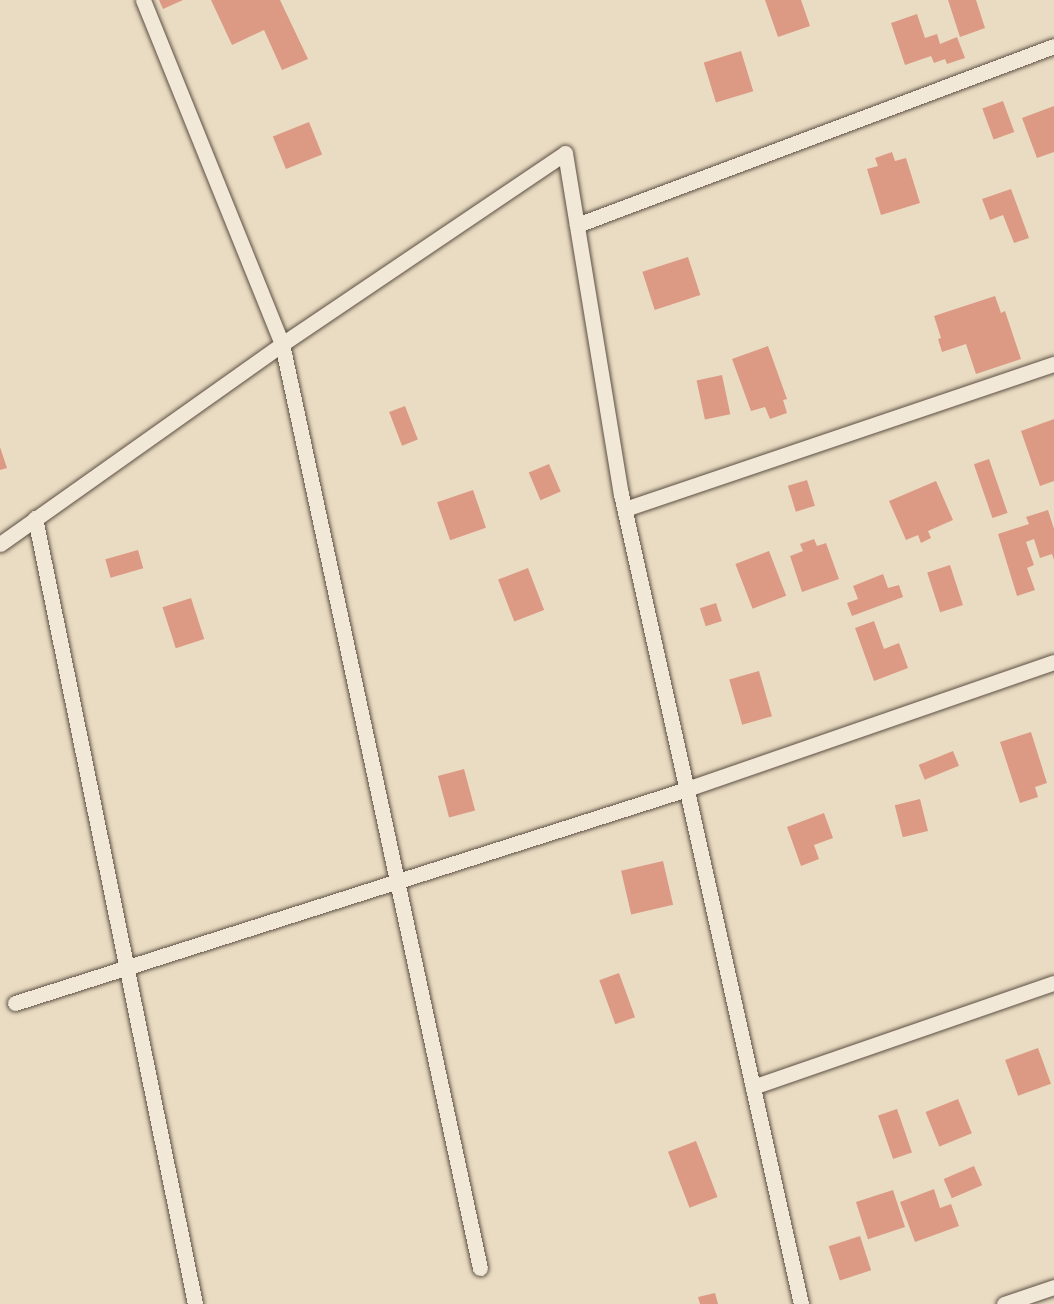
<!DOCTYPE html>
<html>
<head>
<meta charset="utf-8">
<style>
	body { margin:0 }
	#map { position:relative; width:1054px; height:1304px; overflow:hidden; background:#eadcc2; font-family:"Gentium Book Plus",serif }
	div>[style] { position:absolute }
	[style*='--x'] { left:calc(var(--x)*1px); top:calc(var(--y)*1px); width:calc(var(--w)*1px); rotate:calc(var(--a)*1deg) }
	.building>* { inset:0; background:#dc9a85; transform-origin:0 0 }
	.roads { filter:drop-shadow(0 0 2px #5c4f43) drop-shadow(0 0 2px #5c4f43) }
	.service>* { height:15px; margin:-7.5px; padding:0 7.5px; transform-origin:7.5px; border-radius:7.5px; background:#f1e8d7 }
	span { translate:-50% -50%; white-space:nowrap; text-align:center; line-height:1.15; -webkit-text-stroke:6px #f1e8d7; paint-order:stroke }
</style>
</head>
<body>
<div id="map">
	<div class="building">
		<i style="clip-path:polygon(159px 0,183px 0,163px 9px)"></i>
		<i style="clip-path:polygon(211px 0,280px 0,308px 59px,282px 70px,264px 30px,232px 45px)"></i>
		<i style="clip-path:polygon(765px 0,801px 0,810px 26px,778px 37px)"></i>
		<i style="clip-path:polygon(948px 0,976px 0,985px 28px,960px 37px)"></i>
		<i style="clip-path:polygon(917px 14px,925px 38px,937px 34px,940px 44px,957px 37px,965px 58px,947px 64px,945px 59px,934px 63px,931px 56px,905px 65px,891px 23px)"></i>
		<i style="left:741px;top:51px;width:42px;height:39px;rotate:73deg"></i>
		<i style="left:1003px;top:101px;width:33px;height:22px;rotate:70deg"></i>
		<i style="clip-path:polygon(1054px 106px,1054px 152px,1037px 158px,1022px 118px)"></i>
		<i style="left:309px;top:122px;width:35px;height:39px;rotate:68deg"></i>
		<i style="clip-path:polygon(892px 152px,895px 161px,906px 158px,920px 203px,881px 215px,867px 169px,878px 166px,875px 158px)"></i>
		<i style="clip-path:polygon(1011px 189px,1029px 238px,1014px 243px,1003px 215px,990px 220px,982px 199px)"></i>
		<i style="left:688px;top:257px;width:40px;height:48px;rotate:72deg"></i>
		<i style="clip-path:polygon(995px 296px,1001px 313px,1005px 311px,1021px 359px,976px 374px,966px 344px,942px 352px,938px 339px,941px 338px,934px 316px)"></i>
		<i style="clip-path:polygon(768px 346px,787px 399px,783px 400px,787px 413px,770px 419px,765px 407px,751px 411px,732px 359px)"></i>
		<i style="left:722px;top:375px;width:40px;height:26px;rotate:78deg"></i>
		<i style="left:405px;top:406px;width:36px;height:17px;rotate:69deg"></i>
		<i style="clip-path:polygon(1054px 419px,1054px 481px,1040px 486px,1021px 431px)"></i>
		<i style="clip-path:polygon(0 447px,7px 468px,0 470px)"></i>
		<i style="left:989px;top:459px;width:57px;height:16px;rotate:71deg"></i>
		<i style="left:549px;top:464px;width:30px;height:22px;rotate:67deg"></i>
		<i style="left:807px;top:480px;width:27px;height:20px;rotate:73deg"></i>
		<i style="clip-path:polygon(936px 481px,953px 520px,928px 531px,931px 538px,921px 543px,918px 535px,906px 540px,889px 501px)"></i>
		<i style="left:473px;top:490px;width:40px;height:38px;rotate:71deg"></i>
		<i style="clip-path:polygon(1048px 510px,1054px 529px,1054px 560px,1052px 554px,1040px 558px,1034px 539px,1026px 542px,1034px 565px,1027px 568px,1035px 590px,1017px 596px,998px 534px,1029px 524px,1026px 517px)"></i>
		<i style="clip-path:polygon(814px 539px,817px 546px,826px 543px,839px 579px,802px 592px,790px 556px,803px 551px,800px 544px)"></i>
		<i style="left:138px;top:550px;width:19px;height:34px;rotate:74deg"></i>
		<i style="left:769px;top:551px;width:48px;height:36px;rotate:69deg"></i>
		<i style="left:950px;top:565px;width:42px;height:24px;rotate:72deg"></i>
		<i style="left:528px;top:568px;width:45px;height:32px;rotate:69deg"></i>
		<i style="clip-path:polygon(883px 574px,888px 588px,899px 585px,903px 597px,852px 616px,847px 603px,858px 599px,853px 586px)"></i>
		<i style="left:191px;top:598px;width:43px;height:30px;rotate:72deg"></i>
		<i style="left:716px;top:603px;width:19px;height:17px;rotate:72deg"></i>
		<i style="clip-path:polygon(874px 621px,884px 649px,899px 643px,908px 668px,874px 681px,855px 628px)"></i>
		<i style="left:759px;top:671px;width:47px;height:31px;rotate:74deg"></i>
		<i style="clip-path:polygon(1031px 732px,1047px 783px,1035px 787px,1038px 797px,1020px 803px,1000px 742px)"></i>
		<i style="left:953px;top:751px;width:16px;height:37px;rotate:68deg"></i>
		<i style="left:464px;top:769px;width:43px;height:27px;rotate:75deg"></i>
		<i style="left:920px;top:799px;width:33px;height:26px;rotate:76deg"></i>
		<i style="clip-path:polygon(824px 813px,833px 838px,814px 845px,819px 859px,801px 866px,787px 827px)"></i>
		<i style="left:663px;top:861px;width:45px;height:43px;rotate:77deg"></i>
		<i style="left:619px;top:973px;width:47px;height:21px;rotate:70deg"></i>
		<i style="left:1038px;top:1048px;width:38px;height:35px;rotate:70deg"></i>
		<i style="left:958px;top:1099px;width:37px;height:35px;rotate:68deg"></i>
		<i style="left:897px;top:1109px;width:46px;height:20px;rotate:71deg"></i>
		<i style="left:696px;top:1141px;width:60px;height:30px;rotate:69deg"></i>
		<i style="left:974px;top:1166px;width:21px;height:33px;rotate:67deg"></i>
		<i style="clip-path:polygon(934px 1189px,940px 1208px,951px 1204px,959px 1226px,915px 1242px,900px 1202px)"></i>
		<i style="left:893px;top:1190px;width:39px;height:39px;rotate:72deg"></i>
		<i style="left:860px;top:1236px;width:36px;height:33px;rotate:72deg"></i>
		<i style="clip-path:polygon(715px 1293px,718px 1304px,700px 1304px,698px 1297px)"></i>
	</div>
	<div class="roads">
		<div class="service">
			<i style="--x:143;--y:0;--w:371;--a:68"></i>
			<i style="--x:282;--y:344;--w:945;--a:77.91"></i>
			<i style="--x:577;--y:225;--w:509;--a:-20.57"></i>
			<i style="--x:625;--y:509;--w:453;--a:-18.7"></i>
			<i style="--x:35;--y:518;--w:802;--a:78.49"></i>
			<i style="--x:0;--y:544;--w:346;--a:-35.3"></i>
			<i style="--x:282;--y:344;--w:341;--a:-34"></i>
			<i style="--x:565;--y:153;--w:346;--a:80.7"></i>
			<i style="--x:621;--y:494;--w:830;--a:77.47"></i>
			<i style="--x:15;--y:1003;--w:705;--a:-17.66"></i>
			<i style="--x:687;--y:789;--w:388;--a:-19.1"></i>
			<i style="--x:753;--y:1087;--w:318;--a:-19.1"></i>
			<i style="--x:1004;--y:1304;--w:53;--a:-18.8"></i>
		</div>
	</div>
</div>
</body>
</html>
